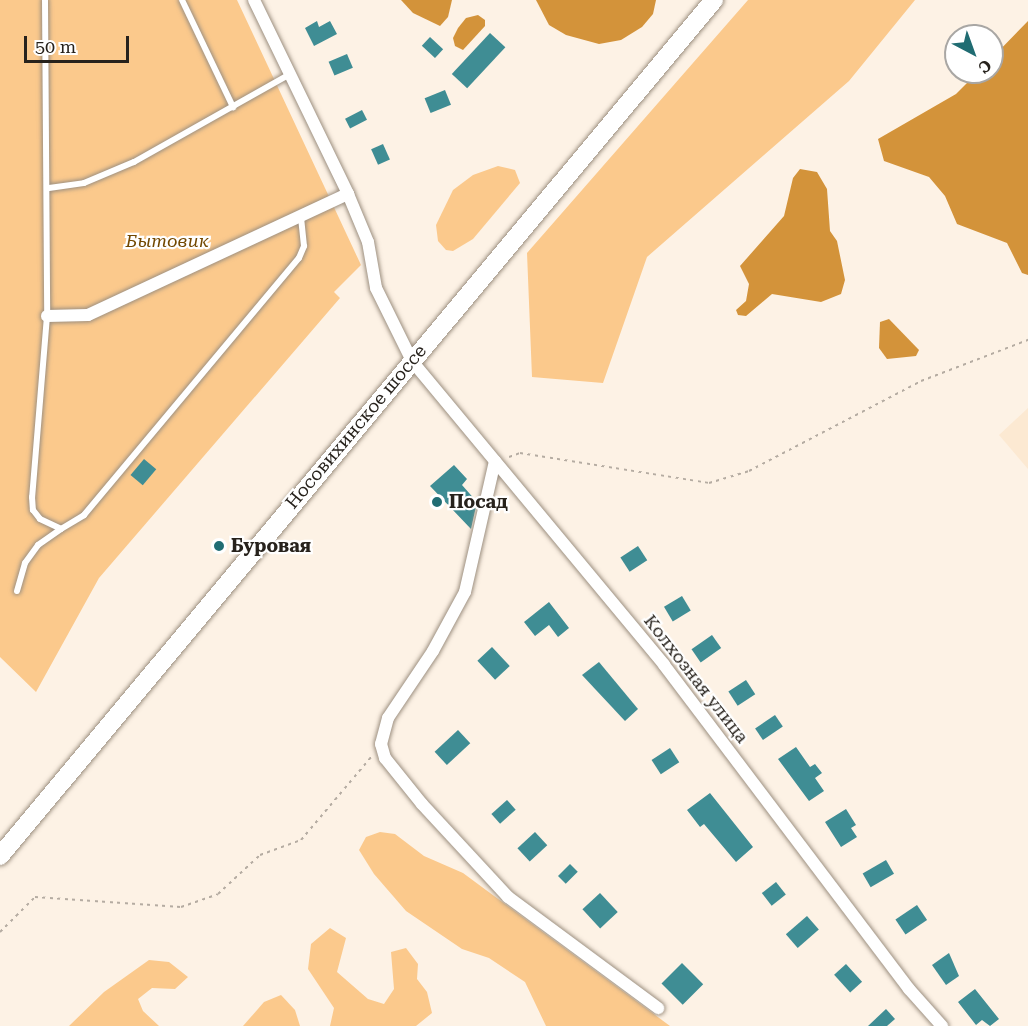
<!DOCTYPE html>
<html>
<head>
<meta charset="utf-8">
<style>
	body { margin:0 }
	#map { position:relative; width:1028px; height:1026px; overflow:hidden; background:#fdf2e5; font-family:"Roboto Serif",serif }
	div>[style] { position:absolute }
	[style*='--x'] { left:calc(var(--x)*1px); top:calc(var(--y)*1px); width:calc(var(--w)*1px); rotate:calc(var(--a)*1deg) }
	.built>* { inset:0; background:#fce9d2 }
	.green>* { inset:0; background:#fbc98c }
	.water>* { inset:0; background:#d3933a }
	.building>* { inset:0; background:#3f8d94; transform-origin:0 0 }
	.path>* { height:2px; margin-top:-1px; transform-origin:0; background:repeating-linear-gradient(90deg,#b5aca2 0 3px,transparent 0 7.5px) }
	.roads { filter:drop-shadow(0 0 2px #9d9081) drop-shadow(0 0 2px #9d9081) }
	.lane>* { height:6px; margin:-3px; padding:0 3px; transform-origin:3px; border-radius:3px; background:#fff }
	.street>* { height:12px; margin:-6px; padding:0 6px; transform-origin:6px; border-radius:6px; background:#fff }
	.secondary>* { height:18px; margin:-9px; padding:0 9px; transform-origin:9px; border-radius:9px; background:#fff }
	.dots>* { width:16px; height:16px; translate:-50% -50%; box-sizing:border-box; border:3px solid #fff; border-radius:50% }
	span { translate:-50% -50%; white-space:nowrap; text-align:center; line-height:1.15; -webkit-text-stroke:4.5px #fff; paint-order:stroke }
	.park-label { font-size:18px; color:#724800; font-style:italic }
	.street-label { font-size:18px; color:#27221c }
	.poi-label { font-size:18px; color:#27221c; font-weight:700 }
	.left { translate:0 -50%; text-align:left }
	.north { position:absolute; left:944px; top:24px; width:60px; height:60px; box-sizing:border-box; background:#fff; border:2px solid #a9a7a4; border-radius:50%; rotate:139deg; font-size:16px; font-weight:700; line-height:24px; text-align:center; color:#27221c }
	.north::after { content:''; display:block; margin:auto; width:21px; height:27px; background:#206c72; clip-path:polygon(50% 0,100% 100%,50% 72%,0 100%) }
	.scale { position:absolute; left:24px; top:36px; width:105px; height:27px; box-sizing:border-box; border:3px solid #27221c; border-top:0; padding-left:8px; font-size:18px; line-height:21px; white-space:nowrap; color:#27221c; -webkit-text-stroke:4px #fff; paint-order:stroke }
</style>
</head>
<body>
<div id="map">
	<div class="built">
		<i style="clip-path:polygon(1028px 408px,1028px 469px,999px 435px)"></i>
	</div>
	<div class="green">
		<i style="clip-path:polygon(0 0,237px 0,361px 265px,334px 292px,340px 298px,99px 578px,36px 692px,0 657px)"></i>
		<i style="clip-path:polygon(748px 0,915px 0,849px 81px,647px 257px,603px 383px,532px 377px,527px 253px)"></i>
		<i style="clip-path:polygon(498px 166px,515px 170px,520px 183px,473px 239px,453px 251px,446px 250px,438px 241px,436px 225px,453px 190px,473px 175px)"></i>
		<i style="clip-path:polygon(380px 832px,395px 834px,424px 856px,463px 873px,670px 1026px,546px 1026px,525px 982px,489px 958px,462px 949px,406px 911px,374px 874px,359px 850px,366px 837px)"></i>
		<i style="clip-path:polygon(330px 928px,346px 938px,337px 972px,368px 999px,384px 1004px,394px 989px,391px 952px,406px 948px,418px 964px,417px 979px,427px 992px,432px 1013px,416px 1026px,330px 1026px,334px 1008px,308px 969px,311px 944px)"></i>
		<i style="clip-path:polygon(149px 960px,169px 962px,188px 977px,175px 989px,152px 988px,138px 999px,143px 1011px,159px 1026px,69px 1026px,104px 992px)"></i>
		<i style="clip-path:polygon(281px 995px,295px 1010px,300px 1026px,243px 1026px,264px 1002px)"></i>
	</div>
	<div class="water">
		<i style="clip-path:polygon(401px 0,452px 0,448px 17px,440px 26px,413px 13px)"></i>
		<i style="clip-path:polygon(536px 0,656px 0,653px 14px,642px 27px,621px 40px,599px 44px,566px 35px,549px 25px)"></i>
		<i style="clip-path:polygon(478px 15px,485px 20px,485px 26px,463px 50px,455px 46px,453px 38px,458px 28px,466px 18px)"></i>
		<i style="clip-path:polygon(1028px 21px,1028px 275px,1022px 273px,1007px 243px,957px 224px,945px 196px,929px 177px,884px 161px,878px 139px,956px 94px,978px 72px,992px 72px,992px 58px)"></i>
		<i style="clip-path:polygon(800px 169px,817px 172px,827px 189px,830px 231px,837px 241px,845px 280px,841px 294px,821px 302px,772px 294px,746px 316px,738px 315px,736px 310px,746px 301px,749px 284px,740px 266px,784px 216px,793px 178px)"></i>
		<i style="clip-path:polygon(889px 319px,919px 350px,916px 356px,887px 359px,879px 348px,880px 322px)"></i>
	</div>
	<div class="building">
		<i style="clip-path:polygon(317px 21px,319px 27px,330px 21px,337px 34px,314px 46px,305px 28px)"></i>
		<i style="left:490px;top:33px;width:21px;height:56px;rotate:43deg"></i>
		<i style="left:430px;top:37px;width:18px;height:12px;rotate:43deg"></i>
		<i style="left:347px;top:54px;width:15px;height:20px;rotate:67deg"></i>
		<i style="left:445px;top:90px;width:16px;height:22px;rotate:68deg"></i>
		<i style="left:362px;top:110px;width:11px;height:19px;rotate:63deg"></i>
		<i style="left:383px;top:144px;width:17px;height:13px;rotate:66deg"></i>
		<i style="left:144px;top:459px;width:16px;height:21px;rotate:40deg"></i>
		<i style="clip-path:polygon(454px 465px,467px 479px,462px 485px,477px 502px,471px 529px,430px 486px)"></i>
		<i style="left:638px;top:546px;width:17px;height:21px;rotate:57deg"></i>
		<i style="left:682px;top:596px;width:17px;height:21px;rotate:59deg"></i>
		<i style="clip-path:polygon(549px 602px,569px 628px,558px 637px,549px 625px,535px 636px,524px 622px)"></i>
		<i style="left:712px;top:635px;width:16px;height:25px;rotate:55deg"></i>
		<i style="left:492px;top:647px;width:26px;height:20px;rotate:47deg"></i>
		<i style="clip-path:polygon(599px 662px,638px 709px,625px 721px,582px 675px)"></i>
		<i style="left:746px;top:680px;width:17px;height:21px;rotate:57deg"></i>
		<i style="left:775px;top:715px;width:14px;height:24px;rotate:56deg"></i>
		<i style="left:458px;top:730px;width:18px;height:32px;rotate:47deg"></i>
		<i style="clip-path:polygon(796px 747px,810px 767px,815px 764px,822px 773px,815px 778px,824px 791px,809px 801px,778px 759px)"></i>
		<i style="left:670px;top:748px;width:17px;height:22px;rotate:57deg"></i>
		<i style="clip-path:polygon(710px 793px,753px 847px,736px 862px,704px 824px,700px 827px,687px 810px)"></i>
		<i style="left:507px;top:800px;width:13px;height:21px;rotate:48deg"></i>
		<i style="clip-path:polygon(846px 809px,856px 825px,851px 828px,857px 837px,841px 847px,825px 822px)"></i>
		<i style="left:535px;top:832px;width:18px;height:24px;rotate:47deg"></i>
		<i style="left:886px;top:860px;width:16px;height:27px;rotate:60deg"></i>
		<i style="left:570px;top:864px;width:11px;height:17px;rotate:45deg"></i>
		<i style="left:776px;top:882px;width:16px;height:18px;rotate:52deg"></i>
		<i style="left:600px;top:893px;width:26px;height:24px;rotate:47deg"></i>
		<i style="left:917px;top:905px;width:18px;height:26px;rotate:56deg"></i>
		<i style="left:807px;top:916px;width:18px;height:28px;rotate:49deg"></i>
		<i style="clip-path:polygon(949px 953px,959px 976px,946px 985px,932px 965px)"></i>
		<i style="left:682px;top:963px;width:30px;height:29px;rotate:45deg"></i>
		<i style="left:846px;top:964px;width:24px;height:16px;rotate:48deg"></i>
		<i style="clip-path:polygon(975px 989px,999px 1019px,990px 1026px,982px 1020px,976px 1025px,958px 1002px)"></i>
		<i style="clip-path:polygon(886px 1009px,895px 1019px,887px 1026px,868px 1026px)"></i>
	</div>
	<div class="path">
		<i style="--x:509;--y:457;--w:12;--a:-20"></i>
		<i style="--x:520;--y:453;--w:191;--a:9"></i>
		<i style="--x:709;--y:483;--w:42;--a:-16.7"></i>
		<i style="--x:749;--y:471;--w:194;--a:-27.6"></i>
		<i style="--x:921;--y:381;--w:115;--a:-21"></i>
		<i style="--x:0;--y:932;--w:49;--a:-45"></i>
		<i style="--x:35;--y:897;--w:146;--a:3.9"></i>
		<i style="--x:181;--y:907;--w:39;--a:-19"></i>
		<i style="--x:218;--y:894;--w:57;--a:-42.9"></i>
		<i style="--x:260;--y:855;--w:44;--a:-20.1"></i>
		<i style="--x:301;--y:840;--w:110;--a:-49.8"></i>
	</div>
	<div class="roads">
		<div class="lane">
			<i style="--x:45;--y:0;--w:316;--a:89.6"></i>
			<i style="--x:47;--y:316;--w:182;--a:94.7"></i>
			<i style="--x:32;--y:497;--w:13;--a:86"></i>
			<i style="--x:33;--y:510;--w:11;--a:52"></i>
			<i style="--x:40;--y:519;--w:23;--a:25"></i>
			<i style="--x:61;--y:529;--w:27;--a:-31"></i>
			<i style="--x:84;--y:515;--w:335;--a:-50.1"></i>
			<i style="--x:299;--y:258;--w:13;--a:-67"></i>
			<i style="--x:304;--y:246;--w:28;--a:-96"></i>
			<i style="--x:182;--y:0;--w:119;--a:64.5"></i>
			<i style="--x:49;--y:188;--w:35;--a:-8"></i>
			<i style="--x:84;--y:183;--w:54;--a:-22.8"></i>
			<i style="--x:134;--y:162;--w:179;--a:-29.4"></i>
			<i style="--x:17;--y:591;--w:29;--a:-74"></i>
			<i style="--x:25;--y:563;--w:22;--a:-54"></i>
			<i style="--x:38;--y:545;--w:28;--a:-35"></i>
		</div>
		<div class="street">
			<i style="--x:254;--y:0;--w:216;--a:64.1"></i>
			<i style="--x:348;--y:194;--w:52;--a:67.4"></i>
			<i style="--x:368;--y:242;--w:47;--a:80.1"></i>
			<i style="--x:376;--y:288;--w:81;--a:63.7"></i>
			<i style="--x:412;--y:361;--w:395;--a:50.3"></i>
			<i style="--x:664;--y:665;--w:406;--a:52.9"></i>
			<i style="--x:909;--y:989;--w:50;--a:48.3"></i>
			<i style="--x:47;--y:316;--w:41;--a:-1.4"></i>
			<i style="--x:88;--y:315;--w:287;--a:-25"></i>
			<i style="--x:495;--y:461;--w:134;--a:102.9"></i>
			<i style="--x:465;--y:592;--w:67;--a:118.5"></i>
			<i style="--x:433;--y:651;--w:81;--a:123.9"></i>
			<i style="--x:388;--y:718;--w:27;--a:105"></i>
			<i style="--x:381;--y:744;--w:15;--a:74"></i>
			<i style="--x:385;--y:758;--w:59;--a:51.2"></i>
			<i style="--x:422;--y:804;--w:127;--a:47.2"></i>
			<i style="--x:508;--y:897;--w:187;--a:36.5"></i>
		</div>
		<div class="secondary">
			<i style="--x:0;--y:856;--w:1115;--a:-50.17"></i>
		</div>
	</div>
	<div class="dots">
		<i style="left:437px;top:502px;background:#206c72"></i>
		<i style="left:219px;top:546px;background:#206c72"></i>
	</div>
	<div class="park-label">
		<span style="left:167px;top:241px">Бытовик</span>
	</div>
	<div class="street-label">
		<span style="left:356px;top:427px;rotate:-50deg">Носовихинское шоссе</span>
		<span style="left:696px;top:679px;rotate:52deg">Колхозная улица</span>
	</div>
	<div class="poi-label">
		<span class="left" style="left:449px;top:502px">Посад</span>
		<span class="left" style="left:231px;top:546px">Буровая</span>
	</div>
	<div class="north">С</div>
	<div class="scale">50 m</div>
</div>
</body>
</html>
